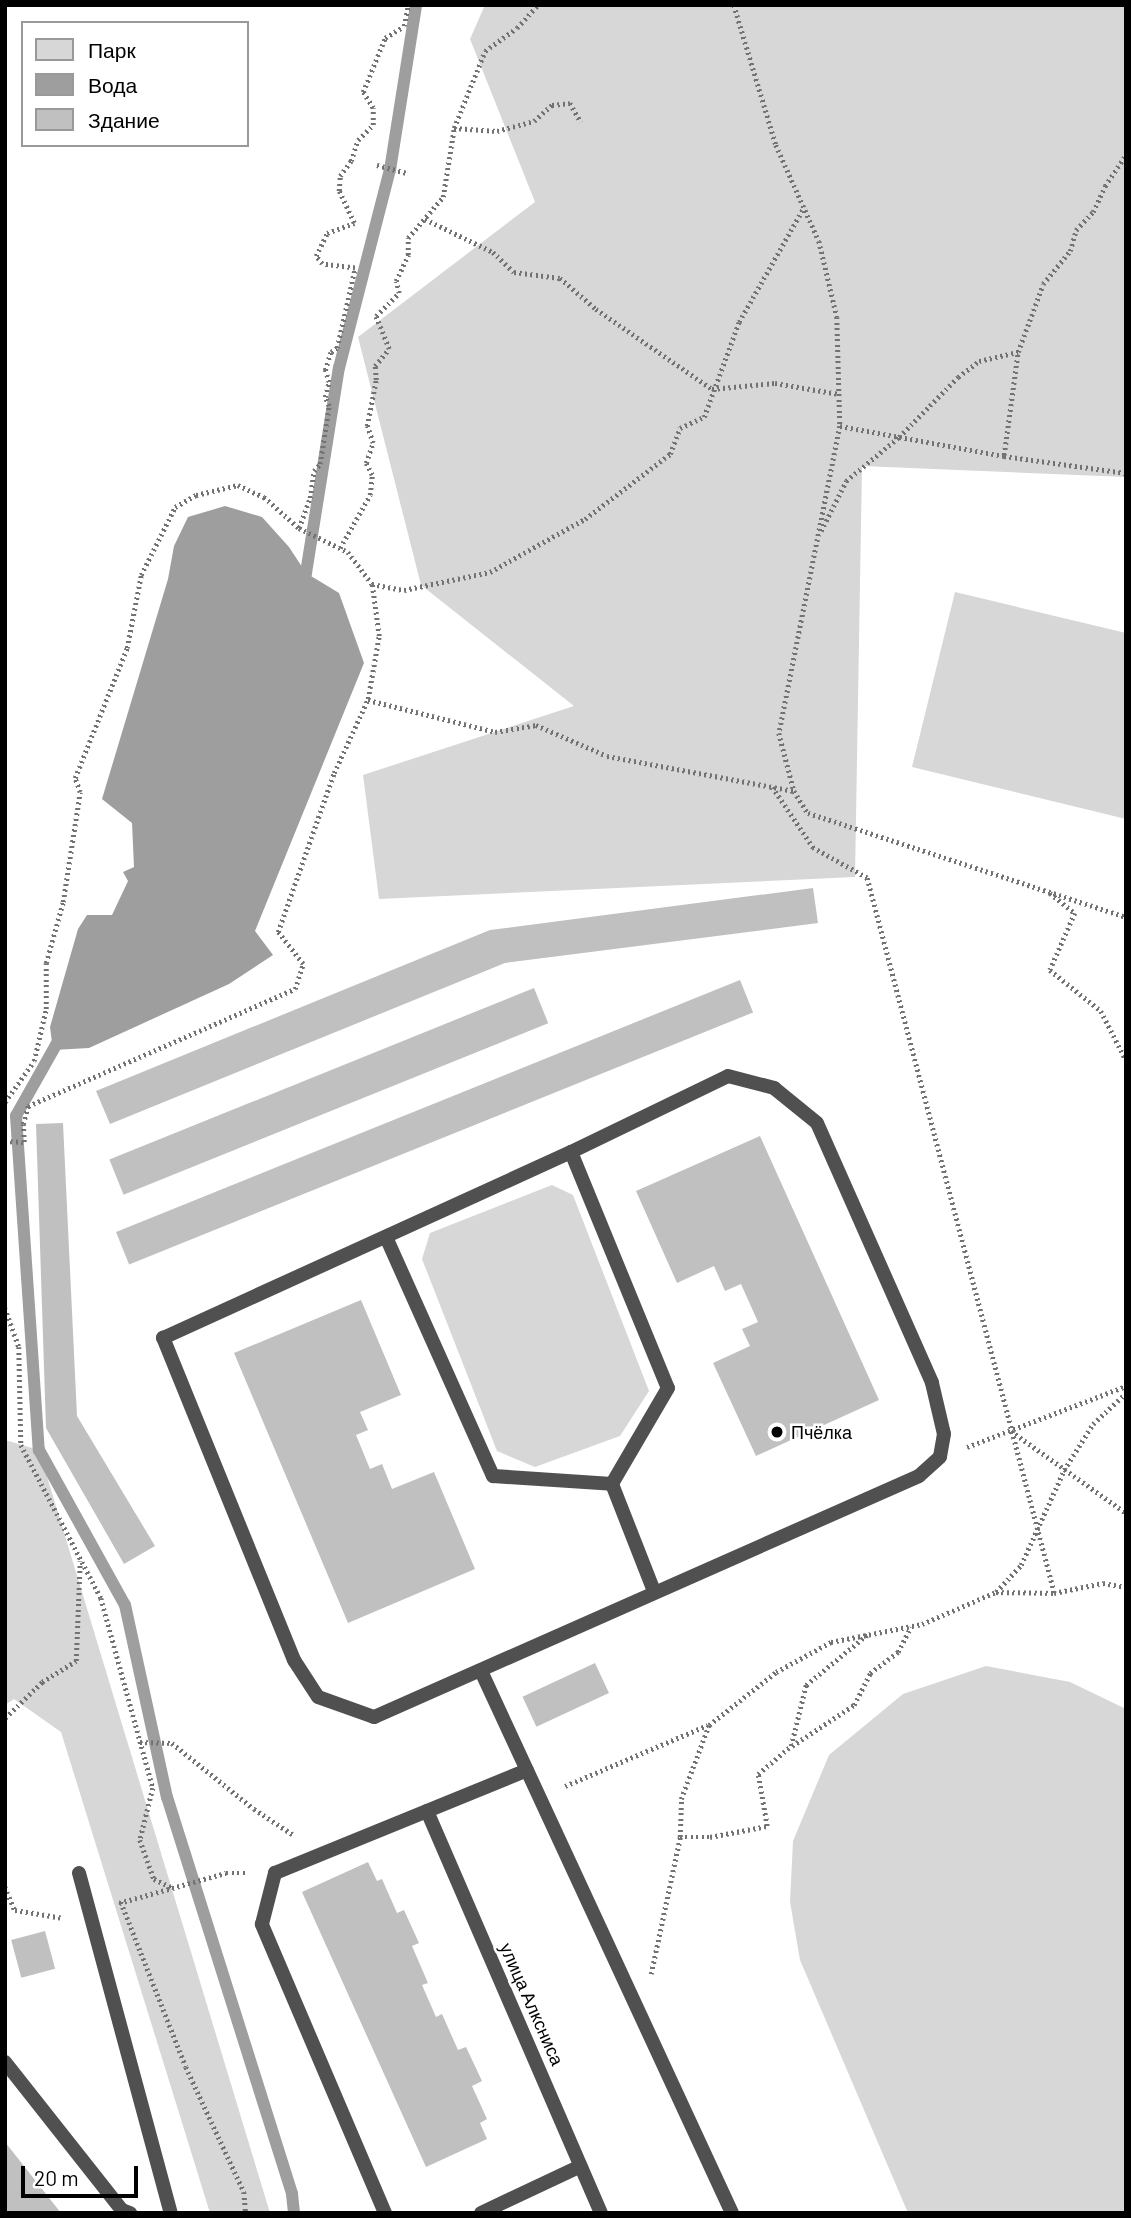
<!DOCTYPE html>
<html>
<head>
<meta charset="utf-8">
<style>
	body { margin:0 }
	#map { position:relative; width:1131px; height:2218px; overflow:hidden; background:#fff; font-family:Barlow,sans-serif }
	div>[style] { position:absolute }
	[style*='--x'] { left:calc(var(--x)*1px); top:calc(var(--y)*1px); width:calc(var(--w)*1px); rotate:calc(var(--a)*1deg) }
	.green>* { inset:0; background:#d7d7d7 }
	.water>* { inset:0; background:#9e9e9e }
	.stream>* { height:12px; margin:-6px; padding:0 6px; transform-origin:6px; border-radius:6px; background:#9e9e9e }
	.building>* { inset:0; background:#c0c0c0; transform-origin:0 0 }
	.path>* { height:4.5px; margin-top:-2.25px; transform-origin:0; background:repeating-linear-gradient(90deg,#727272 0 2px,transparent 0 5.5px) }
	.service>* { height:14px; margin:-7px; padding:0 7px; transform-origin:7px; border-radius:7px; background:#505050 }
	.dots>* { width:19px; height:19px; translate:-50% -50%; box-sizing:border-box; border:4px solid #fff; border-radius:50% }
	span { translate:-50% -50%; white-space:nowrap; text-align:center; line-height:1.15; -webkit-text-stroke:5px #fff; paint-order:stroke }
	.poi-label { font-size:18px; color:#000 }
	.left { translate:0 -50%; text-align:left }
	.street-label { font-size:18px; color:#000 }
	.frame { position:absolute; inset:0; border:7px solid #000; pointer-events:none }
	.legend { position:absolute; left:21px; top:21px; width:228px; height:126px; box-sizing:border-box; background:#fff; border:2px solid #999; margin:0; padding:9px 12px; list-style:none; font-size:21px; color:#000 }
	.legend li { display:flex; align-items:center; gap:14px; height:35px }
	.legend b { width:35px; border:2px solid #999 }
	.scale { position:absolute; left:21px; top:2166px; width:117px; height:32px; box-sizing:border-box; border:4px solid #000; border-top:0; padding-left:9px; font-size:21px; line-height:24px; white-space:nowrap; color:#000; -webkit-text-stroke:5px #fff; paint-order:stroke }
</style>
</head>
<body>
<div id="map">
	<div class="green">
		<i style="clip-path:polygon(485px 5px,1126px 5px,1126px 477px,862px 466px,855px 877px,379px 899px,363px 775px,574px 706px,421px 585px,358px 337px,535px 202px,470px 39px)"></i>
		<i style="clip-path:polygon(955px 592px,1126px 633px,1126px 819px,912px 767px)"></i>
		<i style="clip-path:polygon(552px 1185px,573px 1195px,649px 1391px,620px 1436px,535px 1467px,497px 1451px,422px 1259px,430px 1233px)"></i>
		<i style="clip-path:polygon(5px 1440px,39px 1450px,270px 2213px,210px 2213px,61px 1732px,14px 1699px,5px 1705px)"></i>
		<i style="clip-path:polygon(986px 1666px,1070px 1682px,1126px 1709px,1126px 2213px,908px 2213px,800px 1960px,790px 1902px,793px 1841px,829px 1755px,903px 1694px)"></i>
	</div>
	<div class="water">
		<i style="clip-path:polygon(225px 506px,262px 517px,289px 547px,306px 573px,339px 593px,364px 663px,255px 931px,273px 955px,229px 984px,89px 1048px,53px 1050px,50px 1027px,78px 929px,87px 915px,112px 915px,128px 881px,123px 872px,134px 867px,132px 823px,102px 799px,168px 579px,174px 546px,188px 517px)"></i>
	</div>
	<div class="stream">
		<i style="--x:299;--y:587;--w:16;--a:-63"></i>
		<i style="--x:306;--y:573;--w:208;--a:-80.9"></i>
		<i style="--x:339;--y:368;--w:204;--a:-75.6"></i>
		<i style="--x:390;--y:170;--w:167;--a:-81"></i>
		<i style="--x:61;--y:1036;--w:92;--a:119.4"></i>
		<i style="--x:16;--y:1116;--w:335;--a:86.1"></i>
		<i style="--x:39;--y:1450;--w:177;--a:61"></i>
		<i style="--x:125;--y:1605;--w:197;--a:77.7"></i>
		<i style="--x:167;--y:1797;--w:416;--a:72.5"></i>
		<i style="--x:292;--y:2194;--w:19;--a:84"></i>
	</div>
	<div class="building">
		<i style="clip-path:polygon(813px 888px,818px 923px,505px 963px,110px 1124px,96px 1091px,490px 930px)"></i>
		<i style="left:740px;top:980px;width:35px;height:673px;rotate:68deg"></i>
		<i style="left:534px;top:988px;width:38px;height:458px;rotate:68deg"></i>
		<i style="clip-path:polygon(63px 1123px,77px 1416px,155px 1546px,124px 1564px,46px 1428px,36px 1124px)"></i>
		<i style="clip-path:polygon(760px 1136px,879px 1400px,756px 1456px,713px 1363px,750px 1346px,742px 1329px,758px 1322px,741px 1284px,725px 1291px,714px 1266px,677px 1283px,636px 1191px)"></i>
		<i style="clip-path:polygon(361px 1300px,401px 1395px,360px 1412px,368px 1430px,356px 1435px,370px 1469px,382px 1464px,392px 1489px,434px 1472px,475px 1569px,348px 1623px,234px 1353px)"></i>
		<i style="left:595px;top:1663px;width:33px;height:80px;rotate:65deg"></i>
		<i style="clip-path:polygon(368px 1862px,377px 1881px,382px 1879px,397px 1913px,404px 1910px,419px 1943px,412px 1946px,428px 1983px,422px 1985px,436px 2017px,442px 2014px,458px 2050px,466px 2047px,482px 2081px,472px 2086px,487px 2119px,480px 2123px,487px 2139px,426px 2167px,302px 1892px)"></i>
		<i style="left:45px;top:1931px;width:39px;height:35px;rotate:75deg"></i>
		<i style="clip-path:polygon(5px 2142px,61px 2213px,5px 2213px)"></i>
	</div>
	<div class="path">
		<i style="--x:734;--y:5;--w:146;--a:73.3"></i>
		<i style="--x:776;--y:145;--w:105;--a:65.9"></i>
		<i style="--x:819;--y:241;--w:78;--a:76.7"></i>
		<i style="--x:837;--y:317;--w:109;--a:88.4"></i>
		<i style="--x:840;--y:426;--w:313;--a:101.2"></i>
		<i style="--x:779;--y:733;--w:60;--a:75.5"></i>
		<i style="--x:794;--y:791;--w:26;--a:58"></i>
		<i style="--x:808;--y:813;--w:335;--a:18.1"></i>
		<i style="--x:454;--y:128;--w:43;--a:4"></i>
		<i style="--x:497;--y:131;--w:38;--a:-15"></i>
		<i style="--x:534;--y:121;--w:24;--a:-42"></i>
		<i style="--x:552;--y:105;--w:18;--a:-6"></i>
		<i style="--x:570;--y:103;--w:22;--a:60"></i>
		<i style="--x:377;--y:165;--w:30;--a:15"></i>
		<i style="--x:425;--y:219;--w:76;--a:25.9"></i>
		<i style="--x:493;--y:252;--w:29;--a:44"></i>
		<i style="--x:514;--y:272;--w:46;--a:7.4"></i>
		<i style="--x:560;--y:278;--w:48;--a:40.7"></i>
		<i style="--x:596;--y:309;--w:141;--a:34.6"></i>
		<i style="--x:712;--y:389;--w:63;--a:-5.4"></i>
		<i style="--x:775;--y:383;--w:65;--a:9.8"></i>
		<i style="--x:840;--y:426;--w:167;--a:10.4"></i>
		<i style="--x:1004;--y:456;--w:123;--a:7.9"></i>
		<i style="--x:1004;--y:455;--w:104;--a:-82.3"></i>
		<i style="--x:299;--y:528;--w:32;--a:-70"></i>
		<i style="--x:310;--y:498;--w:27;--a:-82"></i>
		<i style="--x:314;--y:471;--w:9;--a:-49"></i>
		<i style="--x:320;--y:464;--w:59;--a:-81.2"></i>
		<i style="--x:329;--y:406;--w:10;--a:-114"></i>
		<i style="--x:325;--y:397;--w:16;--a:-75"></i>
		<i style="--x:329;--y:382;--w:13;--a:-108"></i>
		<i style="--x:325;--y:370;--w:19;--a:-72"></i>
		<i style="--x:331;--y:352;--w:7;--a:-34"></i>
		<i style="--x:337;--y:348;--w:82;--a:-77.3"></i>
		<i style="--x:355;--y:268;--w:33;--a:-173"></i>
		<i style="--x:322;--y:264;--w:10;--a:-127"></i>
		<i style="--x:316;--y:256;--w:25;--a:-64"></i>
		<i style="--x:327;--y:233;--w:29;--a:-20"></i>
		<i style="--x:354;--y:223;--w:35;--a:-115"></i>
		<i style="--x:339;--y:191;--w:15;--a:-86"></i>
		<i style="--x:340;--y:176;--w:19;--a:-54"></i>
		<i style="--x:351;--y:161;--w:22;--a:-72"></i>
		<i style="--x:358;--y:140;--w:21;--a:-45"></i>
		<i style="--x:373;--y:125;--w:17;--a:-90"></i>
		<i style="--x:373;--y:108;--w:19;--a:-122"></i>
		<i style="--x:363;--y:92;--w:58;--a:-67.8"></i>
		<i style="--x:385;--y:38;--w:22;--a:-32"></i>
		<i style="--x:404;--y:26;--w:21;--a:-79"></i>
		<i style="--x:821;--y:531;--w:56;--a:-63.4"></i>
		<i style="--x:846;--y:481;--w:69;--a:-39.7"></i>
		<i style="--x:899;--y:437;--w:84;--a:-45.5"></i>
		<i style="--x:958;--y:377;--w:26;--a:-37"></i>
		<i style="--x:979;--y:361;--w:40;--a:-13"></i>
		<i style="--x:1018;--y:352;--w:72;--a:-69.8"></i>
		<i style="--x:1043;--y:284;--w:43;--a:-50.7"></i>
		<i style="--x:1070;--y:251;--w:22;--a:-74"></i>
		<i style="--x:1076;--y:230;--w:25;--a:-47"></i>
		<i style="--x:1093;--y:212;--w:29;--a:-65"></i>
		<i style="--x:1105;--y:186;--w:37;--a:-56"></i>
		<i style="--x:340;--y:548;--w:61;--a:-60.5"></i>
		<i style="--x:370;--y:495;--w:20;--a:-84"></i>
		<i style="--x:372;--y:475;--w:13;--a:-117"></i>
		<i style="--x:366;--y:463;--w:21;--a:-71"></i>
		<i style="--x:373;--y:443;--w:18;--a:-109"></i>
		<i style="--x:367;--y:426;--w:47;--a:-78.9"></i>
		<i style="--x:376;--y:380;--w:14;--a:-94"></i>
		<i style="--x:375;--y:366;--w:22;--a:-51"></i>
		<i style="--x:389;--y:349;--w:35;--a:-112"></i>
		<i style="--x:376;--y:316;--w:33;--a:-45"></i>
		<i style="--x:399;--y:293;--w:12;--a:-104"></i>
		<i style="--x:396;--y:281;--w:29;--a:-65"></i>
		<i style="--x:408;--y:255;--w:17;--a:-90"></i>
		<i style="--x:408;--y:238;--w:54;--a:-49.5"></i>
		<i style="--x:443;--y:197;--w:70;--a:-80.9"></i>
		<i style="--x:454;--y:128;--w:83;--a:-68.1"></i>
		<i style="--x:485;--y:51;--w:39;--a:-36"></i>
		<i style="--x:517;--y:28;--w:31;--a:-48"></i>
		<i style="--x:368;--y:700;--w:131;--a:14.1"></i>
		<i style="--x:495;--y:732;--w:42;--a:-9.7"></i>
		<i style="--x:536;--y:725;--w:77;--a:23.6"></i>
		<i style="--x:607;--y:756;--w:190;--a:10.6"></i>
		<i style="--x:1050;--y:893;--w:32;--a:39"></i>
		<i style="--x:1075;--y:913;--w:62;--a:113.7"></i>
		<i style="--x:1050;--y:970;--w:65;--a:38.8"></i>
		<i style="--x:1101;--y:1011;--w:55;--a:63"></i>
		<i style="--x:5;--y:1102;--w:50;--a:-54.7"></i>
		<i style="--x:34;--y:1061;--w:53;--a:-77"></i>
		<i style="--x:46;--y:1009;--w:46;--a:-90"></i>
		<i style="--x:46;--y:963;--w:63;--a:-74.4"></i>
		<i style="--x:63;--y:902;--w:111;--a:-81.2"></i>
		<i style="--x:80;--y:792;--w:15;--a:-110"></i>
		<i style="--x:75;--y:778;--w:140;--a:-68.2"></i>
		<i style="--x:127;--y:648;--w:74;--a:-79.1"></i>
		<i style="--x:141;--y:575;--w:76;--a:-63.4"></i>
		<i style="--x:175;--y:507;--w:24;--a:-30"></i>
		<i style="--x:196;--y:495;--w:43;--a:-13.4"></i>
		<i style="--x:238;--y:485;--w:29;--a:25"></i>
		<i style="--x:264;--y:497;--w:47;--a:41.5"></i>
		<i style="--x:299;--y:528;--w:55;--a:26.1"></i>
		<i style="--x:348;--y:552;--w:40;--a:53"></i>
		<i style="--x:5;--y:1141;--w:19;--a:3"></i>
		<i style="--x:24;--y:1142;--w:18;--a:-93"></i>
		<i style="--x:23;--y:1124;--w:19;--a:-74"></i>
		<i style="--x:28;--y:1106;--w:292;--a:-23.7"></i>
		<i style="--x:295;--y:989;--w:26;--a:-72"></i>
		<i style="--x:303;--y:964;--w:41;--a:-128"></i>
		<i style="--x:278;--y:932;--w:169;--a:-70.6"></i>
		<i style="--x:334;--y:773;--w:81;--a:-65.3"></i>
		<i style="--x:368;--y:699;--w:64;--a:-80.1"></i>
		<i style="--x:379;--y:636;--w:52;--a:-97.7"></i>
		<i style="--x:372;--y:584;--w:33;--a:11"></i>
		<i style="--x:404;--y:590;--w:88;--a:-11.8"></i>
		<i style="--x:490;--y:572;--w:109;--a:-29.2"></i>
		<i style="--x:585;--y:519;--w:107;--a:-37.4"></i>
		<i style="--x:670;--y:454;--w:28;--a:-69"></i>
		<i style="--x:680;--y:428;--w:26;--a:-25"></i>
		<i style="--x:704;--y:417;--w:101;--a:-69.8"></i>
		<i style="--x:739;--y:322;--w:132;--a:-60.5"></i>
		<i style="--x:5;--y:1308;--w:41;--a:70.3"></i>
		<i style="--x:19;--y:1347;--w:98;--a:88.8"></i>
		<i style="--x:21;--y:1445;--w:173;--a:62.4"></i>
		<i style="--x:101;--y:1598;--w:197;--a:74.7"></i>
		<i style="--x:153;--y:1788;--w:54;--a:104"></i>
		<i style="--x:140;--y:1840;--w:41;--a:70.3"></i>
		<i style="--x:154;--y:1879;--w:21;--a:25"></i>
		<i style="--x:1011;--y:1431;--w:141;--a:35.5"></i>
		<i style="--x:967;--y:1447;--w:170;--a:-21"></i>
		<i style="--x:996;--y:1592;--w:37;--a:-47"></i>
		<i style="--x:1021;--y:1565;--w:104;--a:-65.6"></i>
		<i style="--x:1064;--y:1470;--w:54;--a:-57.8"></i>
		<i style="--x:1093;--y:1424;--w:45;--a:-43.2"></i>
		<i style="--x:1054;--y:1593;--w:50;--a:-11.5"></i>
		<i style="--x:1103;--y:1583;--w:23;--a:10"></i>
		<i style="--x:5;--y:1718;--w:52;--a:-44.2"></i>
		<i style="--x:42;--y:1682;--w:40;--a:-32"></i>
		<i style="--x:76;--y:1661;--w:100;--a:-87.7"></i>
		<i style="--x:140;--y:1742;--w:32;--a:2"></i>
		<i style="--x:172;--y:1743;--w:105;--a:38.8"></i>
		<i style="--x:254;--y:1809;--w:49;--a:33.4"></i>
		<i style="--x:792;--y:1746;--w:74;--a:-33.5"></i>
		<i style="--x:854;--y:1705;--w:36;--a:-63"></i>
		<i style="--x:870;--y:1673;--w:35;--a:-37"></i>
		<i style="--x:898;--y:1652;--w:28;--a:-63"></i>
		<i style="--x:565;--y:1786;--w:155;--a:-23.1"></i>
		<i style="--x:680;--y:1837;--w:30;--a:0"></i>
		<i style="--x:710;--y:1837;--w:58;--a:-10.9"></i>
		<i style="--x:767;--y:1826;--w:53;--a:-99.8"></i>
		<i style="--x:758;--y:1774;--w:43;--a:-40.3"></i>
		<i style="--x:791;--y:1746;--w:63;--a:-76.2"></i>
		<i style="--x:806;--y:1685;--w:80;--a:-39.4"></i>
		<i style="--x:5;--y:1887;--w:25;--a:67"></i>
		<i style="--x:15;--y:1910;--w:49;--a:9.5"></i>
		<i style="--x:121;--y:1902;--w:177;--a:68.5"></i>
		<i style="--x:186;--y:2067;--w:138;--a:65.1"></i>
		<i style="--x:244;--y:2192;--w:21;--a:85"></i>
		<i style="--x:119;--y:1903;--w:111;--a:-15.7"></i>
		<i style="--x:226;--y:1873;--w:20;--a:0"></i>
		<i style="--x:651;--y:1974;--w:140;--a:-78"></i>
		<i style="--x:680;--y:1837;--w:38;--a:-88"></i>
		<i style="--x:681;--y:1799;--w:79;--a:-69.3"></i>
		<i style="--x:709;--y:1725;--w:85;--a:-38.3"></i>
		<i style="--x:776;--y:1672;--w:63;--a:-28.6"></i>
		<i style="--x:831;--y:1642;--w:93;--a:-11.2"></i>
		<i style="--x:922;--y:1624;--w:81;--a:-23.4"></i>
		<i style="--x:996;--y:1592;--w:58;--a:1"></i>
		<i style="--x:1054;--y:1593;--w:739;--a:-104.66"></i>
		<i style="--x:867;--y:878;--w:62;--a:-150.9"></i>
		<i style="--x:813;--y:848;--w:73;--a:-123.9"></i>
	</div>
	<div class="service">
		<i style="--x:571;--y:1152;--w:174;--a:-25.8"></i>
		<i style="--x:728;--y:1076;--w:48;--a:14.6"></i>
		<i style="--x:774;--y:1088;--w:55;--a:39.1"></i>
		<i style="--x:817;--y:1123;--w:284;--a:66.1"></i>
		<i style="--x:932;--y:1383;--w:52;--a:76.8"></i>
		<i style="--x:944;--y:1434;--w:23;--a:100"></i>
		<i style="--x:940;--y:1457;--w:28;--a:138"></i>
		<i style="--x:919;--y:1476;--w:596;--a:156.14"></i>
		<i style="--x:374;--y:1717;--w:59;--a:-160.3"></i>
		<i style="--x:318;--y:1697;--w:44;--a:-123"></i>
		<i style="--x:294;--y:1660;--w:348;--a:-112.1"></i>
		<i style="--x:163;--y:1338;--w:448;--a:-24.5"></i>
		<i style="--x:571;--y:1152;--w:255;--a:67.7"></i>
		<i style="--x:668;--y:1388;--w:111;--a:120.3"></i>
		<i style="--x:612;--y:1484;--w:115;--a:68.6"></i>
		<i style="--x:386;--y:1237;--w:262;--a:65.9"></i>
		<i style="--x:493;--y:1476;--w:119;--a:3.8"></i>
		<i style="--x:481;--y:1671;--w:597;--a:65.15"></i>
		<i style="--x:427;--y:1811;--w:438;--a:66.6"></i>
		<i style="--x:79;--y:1873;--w:352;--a:74.9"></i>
		<i style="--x:5;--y:2062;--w:189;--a:51.7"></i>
		<i style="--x:122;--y:2210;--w:9;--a:21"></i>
		<i style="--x:385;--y:2213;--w:314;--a:-113.1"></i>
		<i style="--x:262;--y:1924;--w:53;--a:-75.7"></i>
		<i style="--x:275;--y:1873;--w:272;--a:-22.2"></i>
		<i style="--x:481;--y:2213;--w:110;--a:-25.2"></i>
	</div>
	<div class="dots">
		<i style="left:777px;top:1432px;background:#000"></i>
	</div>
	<div class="poi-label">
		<span class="left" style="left:791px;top:1432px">Пчёлка</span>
	</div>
	<div class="street-label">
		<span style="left:532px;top:2004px;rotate:66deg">улица Алксниса</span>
	</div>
	<div class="frame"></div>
	<ul class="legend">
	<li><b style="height:19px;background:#d7d7d7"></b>Парк</li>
	<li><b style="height:19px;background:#9e9e9e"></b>Вода</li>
	<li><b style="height:19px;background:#c0c0c0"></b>Здание</li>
	</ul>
	<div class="scale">20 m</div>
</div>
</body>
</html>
